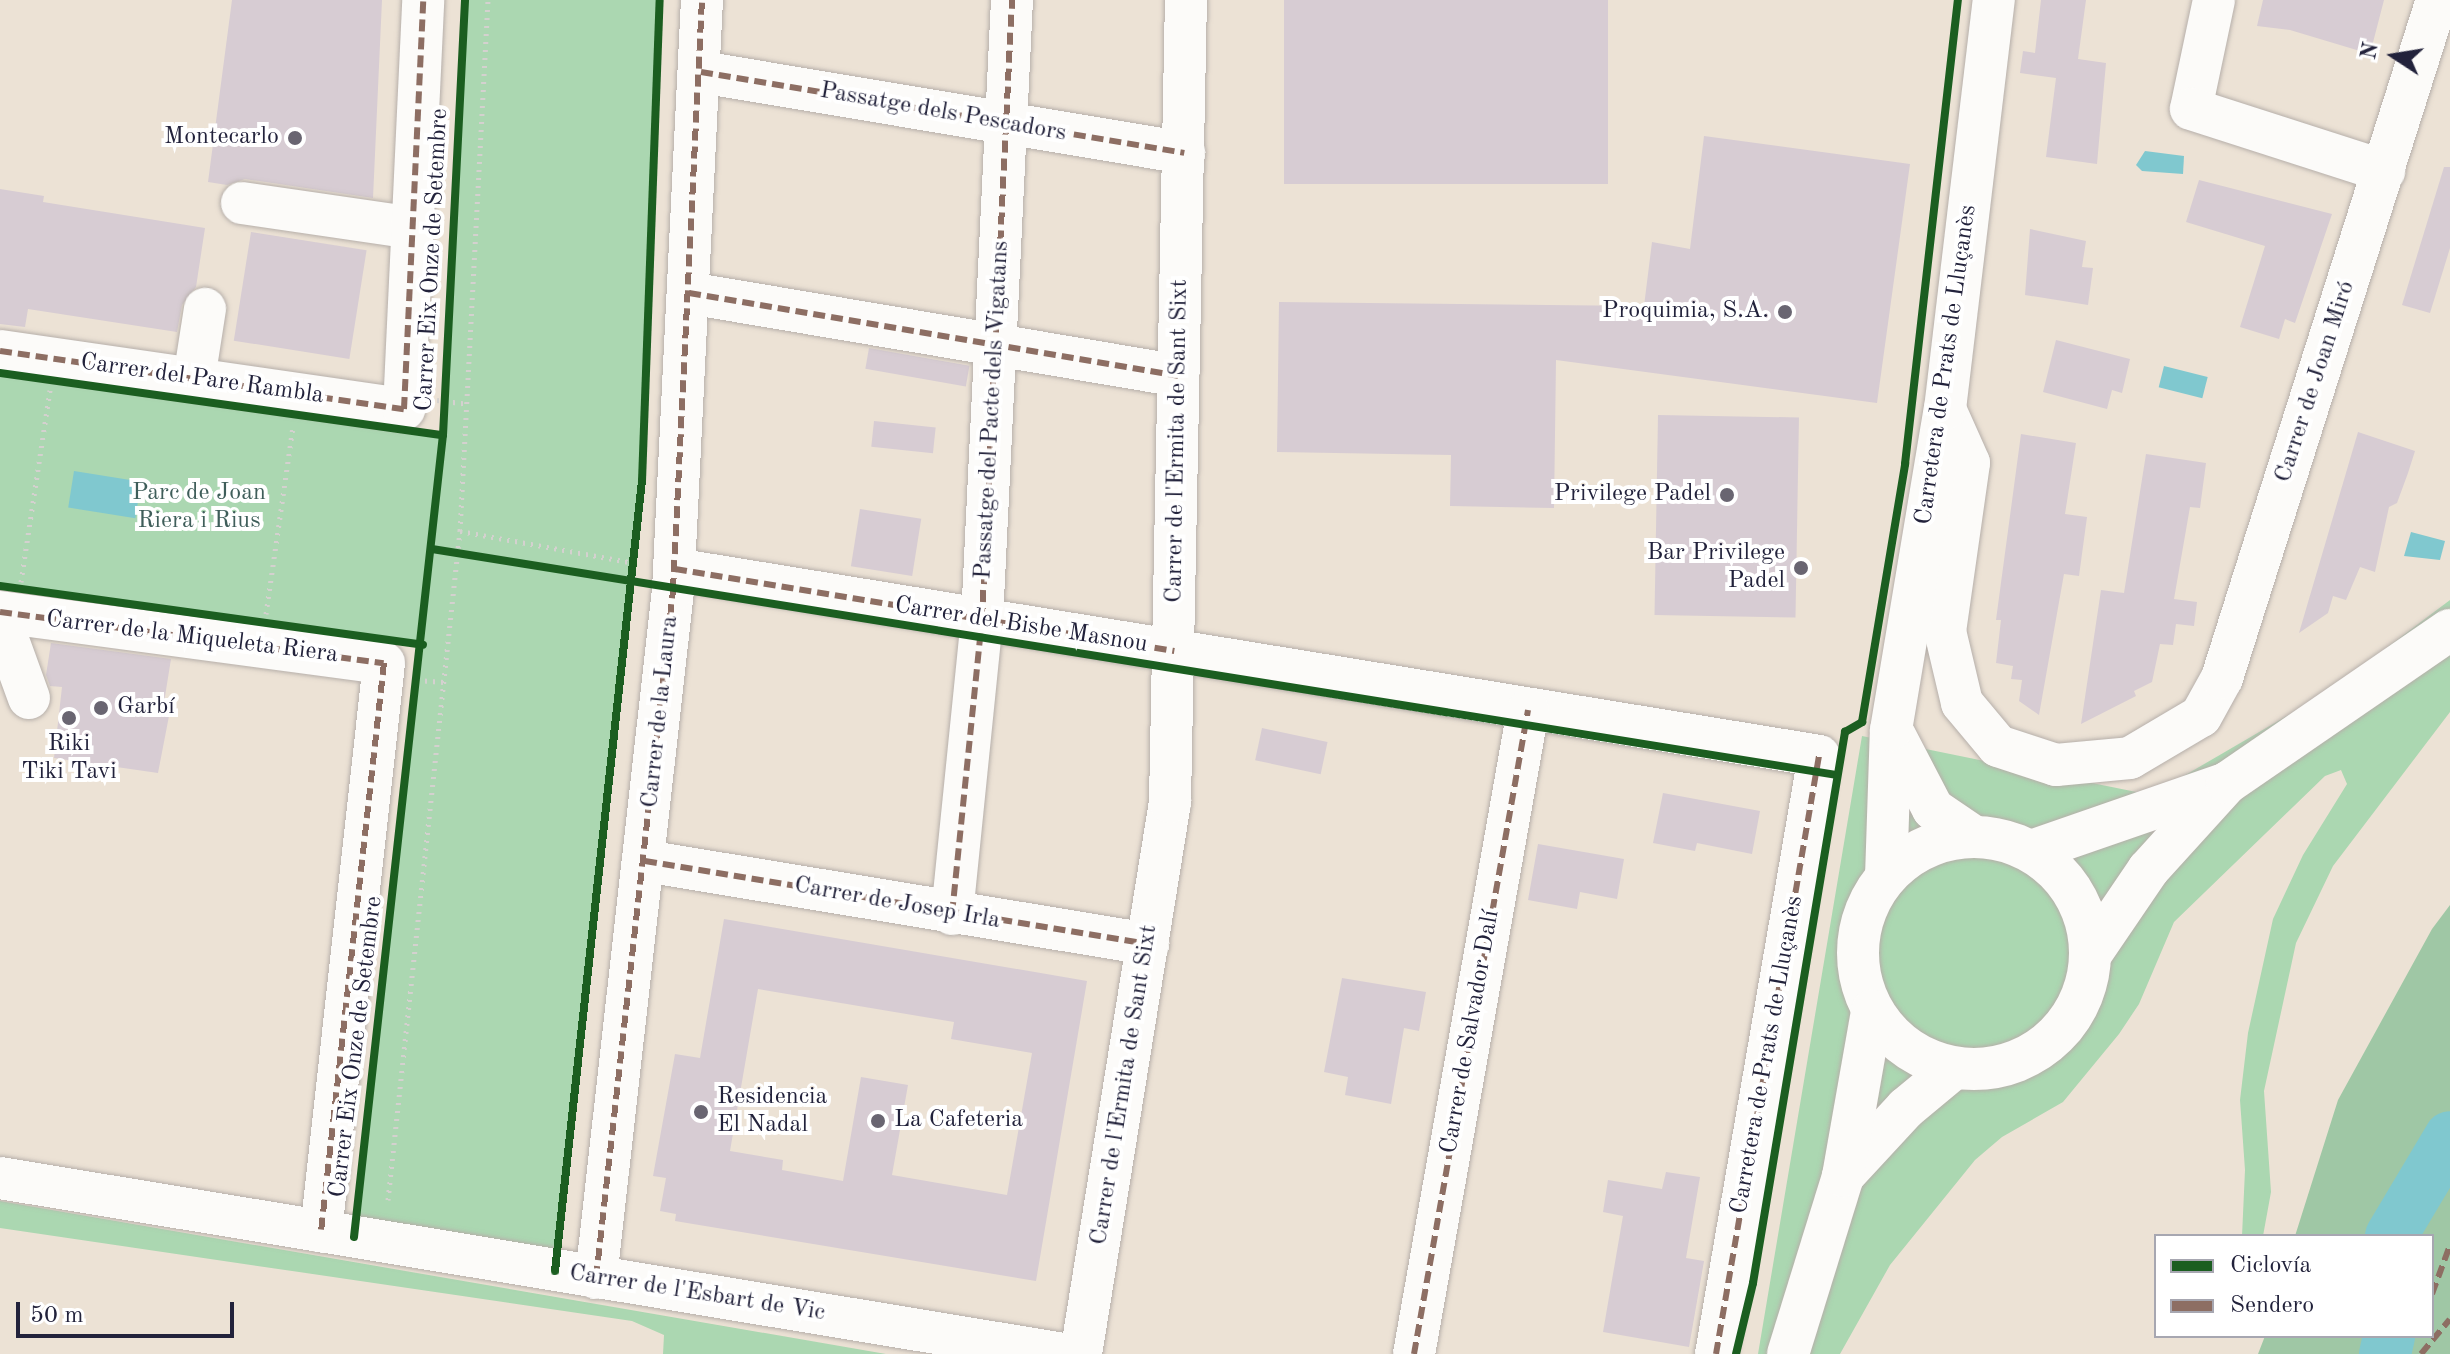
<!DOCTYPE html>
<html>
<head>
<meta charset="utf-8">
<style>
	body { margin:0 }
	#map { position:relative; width:2450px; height:1354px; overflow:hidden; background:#ece2d5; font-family:"Old Standard TT",serif }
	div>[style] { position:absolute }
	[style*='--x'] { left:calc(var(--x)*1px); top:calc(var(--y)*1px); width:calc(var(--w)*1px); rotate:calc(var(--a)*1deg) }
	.green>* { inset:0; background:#abd7b1 }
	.forest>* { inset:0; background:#9fc7a5 }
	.water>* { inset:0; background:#80c8cf; transform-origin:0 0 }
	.river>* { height:52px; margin:-26px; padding:0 26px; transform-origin:26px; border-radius:26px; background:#80c8cf }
	.building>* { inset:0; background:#d7ccd3; transform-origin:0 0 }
	.path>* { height:5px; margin-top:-2.5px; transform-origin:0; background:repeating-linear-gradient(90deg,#d4d1cf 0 2px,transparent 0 8px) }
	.roads { filter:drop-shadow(0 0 2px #b6afaa) drop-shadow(0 0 2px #b6afaa) }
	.minor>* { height:42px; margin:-21px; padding:0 21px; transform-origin:21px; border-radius:21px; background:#fcfbf9 }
	.minor>.ring { margin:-21px; padding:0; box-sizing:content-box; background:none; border:42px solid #fcfbf9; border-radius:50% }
	.quiet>* { height:6px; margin-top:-3px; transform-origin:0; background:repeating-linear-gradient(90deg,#8d6e63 0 12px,transparent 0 18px) }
	.cycleway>* { height:8px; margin:-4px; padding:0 4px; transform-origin:4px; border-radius:4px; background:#1b5e20 }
	.dots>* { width:22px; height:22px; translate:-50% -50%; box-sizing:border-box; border:4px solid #fff; border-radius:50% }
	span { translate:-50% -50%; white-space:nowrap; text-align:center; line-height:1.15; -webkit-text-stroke:8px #fff; paint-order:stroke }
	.street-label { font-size:24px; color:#22223b }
	.poi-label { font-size:24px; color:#22223b }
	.right { translate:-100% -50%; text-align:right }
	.left { translate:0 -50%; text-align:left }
	.park-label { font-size:24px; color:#3f5e5a }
	.legend { position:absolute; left:2154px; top:1234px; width:280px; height:104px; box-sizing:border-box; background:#fff; border:2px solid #a7a7b1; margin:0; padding:10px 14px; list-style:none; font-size:24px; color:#22223b }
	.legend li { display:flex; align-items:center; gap:16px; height:40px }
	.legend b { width:40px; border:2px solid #a7a7b1 }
	.north { position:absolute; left:2354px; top:16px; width:80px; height:80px; -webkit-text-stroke:6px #fff; paint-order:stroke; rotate:282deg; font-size:22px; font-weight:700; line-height:32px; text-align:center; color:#22223b }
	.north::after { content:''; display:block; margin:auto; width:28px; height:36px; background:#22223b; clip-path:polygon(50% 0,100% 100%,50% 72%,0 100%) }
	.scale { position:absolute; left:16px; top:1302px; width:218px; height:36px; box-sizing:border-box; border:4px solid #22223b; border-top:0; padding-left:10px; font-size:24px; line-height:28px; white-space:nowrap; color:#22223b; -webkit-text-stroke:6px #fff; paint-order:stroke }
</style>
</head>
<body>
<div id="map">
	<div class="green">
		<i style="clip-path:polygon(464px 0,660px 0,642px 481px,555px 1271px,354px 1237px,423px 646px,0 586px,0 373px,443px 435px)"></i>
		<i style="clip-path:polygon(2450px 600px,2450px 712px,2333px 866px,2296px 943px,2264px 1091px,2271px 1192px,2263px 1236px,2242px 1236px,2245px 1170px,2240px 1100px,2248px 1033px,2273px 919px,2303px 855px,2347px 784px,2341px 770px,2325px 776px,2174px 922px,2139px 1004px,2119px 1034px,2063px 1102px,2002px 1137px,1975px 1160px,1890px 1265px,1840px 1354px,1758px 1354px,1862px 736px,2151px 795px,2328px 692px)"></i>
		<i style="clip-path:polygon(0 1201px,886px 1354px,663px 1354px,664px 1335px,632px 1321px,0 1228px)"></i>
	</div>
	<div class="forest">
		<i style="clip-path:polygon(2450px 905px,2450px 1354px,2258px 1354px,2265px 1336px,2432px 1336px,2432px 1236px,2295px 1236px,2338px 1100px,2432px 929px)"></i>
	</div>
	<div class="water">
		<i style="clip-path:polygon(2145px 151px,2184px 156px,2183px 174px,2142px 171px,2136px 165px)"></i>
		<i style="left:2164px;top:366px;width:45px;height:22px;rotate:14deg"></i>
		<i style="left:74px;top:471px;width:68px;height:37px;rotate:9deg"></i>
		<i style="clip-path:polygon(2411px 532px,2445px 541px,2440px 560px,2404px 556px)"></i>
	</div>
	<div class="river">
		<i style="--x:2391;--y:1236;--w:115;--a:-59.2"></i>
		<i style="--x:2385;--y:1354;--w:18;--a:-77"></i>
	</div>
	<div class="building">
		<i style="clip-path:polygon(232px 0,382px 0,373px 198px,245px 179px,227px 185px,208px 182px)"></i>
		<i style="left:1284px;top:0;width:324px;height:184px"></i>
		<i style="clip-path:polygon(2041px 0,2086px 0,2078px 59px,2106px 63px,2097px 164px,2046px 157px,2056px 78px,2020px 73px,2023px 51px,2035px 53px)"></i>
		<i style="clip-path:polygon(2263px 0,2384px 0,2370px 54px,2290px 30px,2257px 26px)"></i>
		<i style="clip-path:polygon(1704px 136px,1910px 164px,1877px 403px,1556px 360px,1554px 508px,1450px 506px,1451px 455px,1277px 452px,1279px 302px,1644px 306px,1652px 242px,1690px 249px)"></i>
		<i style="clip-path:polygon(2444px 167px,2450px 167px,2450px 248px,2430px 313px,2402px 305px)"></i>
		<i style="clip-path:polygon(2199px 180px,2332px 214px,2295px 323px,2285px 319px,2279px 339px,2240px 327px,2265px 246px,2186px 222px)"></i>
		<i style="clip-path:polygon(0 189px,44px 196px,43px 202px,205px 228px,196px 287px,182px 305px,177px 332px,28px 309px,25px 327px,0 324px)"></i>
		<i style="clip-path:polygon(2030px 229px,2086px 241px,2082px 267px,2093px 268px,2088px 305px,2025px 295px)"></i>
		<i style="left:251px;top:232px;width:117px;height:110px;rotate:9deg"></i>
		<i style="clip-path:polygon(2056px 340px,2130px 359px,2122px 393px,2112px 390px,2107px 409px,2043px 392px)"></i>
		<i style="left:869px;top:348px;width:102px;height:21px;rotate:10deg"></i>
		<i style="left:1658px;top:415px;width:141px;height:200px;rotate:1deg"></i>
		<i style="left:874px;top:421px;width:62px;height:26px;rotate:6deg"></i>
		<i style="clip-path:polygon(2358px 432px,2415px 451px,2408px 473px,2397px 503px,2389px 507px,2375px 572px,2360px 567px,2346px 600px,2333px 596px,2328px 613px,2299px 633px)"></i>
		<i style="clip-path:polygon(2021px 434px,2076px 443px,2065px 514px,2087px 517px,2079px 576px,2064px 574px,2039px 715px,2019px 701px,2022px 680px,2011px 679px,2013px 666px,1996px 663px,2001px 620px,1996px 620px)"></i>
		<i style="clip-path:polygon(2146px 454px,2206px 463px,2200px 508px,2190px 507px,2174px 599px,2197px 602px,2194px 626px,2176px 624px,2173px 645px,2160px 644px,2152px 682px,2134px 691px,2136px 696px,2081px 724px,2101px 590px,2124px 593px)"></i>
		<i style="left:860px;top:509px;width:62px;height:58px;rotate:9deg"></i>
		<i style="clip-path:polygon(51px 643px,171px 659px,162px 715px,169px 716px,158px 773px,54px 758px,62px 687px,50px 686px,46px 675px)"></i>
		<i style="left:1262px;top:728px;width:67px;height:33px;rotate:12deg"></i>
		<i style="clip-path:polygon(1663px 793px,1760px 811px,1752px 854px,1697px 843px,1695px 851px,1653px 843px)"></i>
		<i style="clip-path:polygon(1538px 844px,1624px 859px,1617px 899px,1580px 892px,1577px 909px,1528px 900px)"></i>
		<i style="clip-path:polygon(evenodd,724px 919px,1087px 981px,1036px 1281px,675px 1221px,676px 1214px,660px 1211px,666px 1178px,653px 1176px,675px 1054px,700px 1058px,724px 919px,758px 989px,954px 1022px,951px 1039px,1032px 1053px,1007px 1195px,892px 1175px,908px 1085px,861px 1077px,843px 1181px,782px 1170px,783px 1160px,730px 1151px,758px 989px)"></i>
		<i style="clip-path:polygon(1342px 978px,1426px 992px,1419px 1031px,1404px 1028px,1391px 1104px,1345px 1095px,1348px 1077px,1324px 1072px)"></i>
		<i style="clip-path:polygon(1666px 1172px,1700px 1177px,1686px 1258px,1704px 1261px,1689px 1347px,1603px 1332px,1623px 1216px,1603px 1212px,1608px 1180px,1662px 1189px)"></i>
	</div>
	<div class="path">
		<i style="--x:437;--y:400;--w:32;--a:7"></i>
		<i style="--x:460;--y:531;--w:183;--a:10.4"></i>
		<i style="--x:21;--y:582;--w:194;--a:-81.4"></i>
		<i style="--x:266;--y:614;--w:190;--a:-81.8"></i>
		<i style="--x:417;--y:680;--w:27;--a:4"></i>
		<i style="--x:388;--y:1200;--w:673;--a:-83.86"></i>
		<i style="--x:460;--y:531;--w:532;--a:-86.98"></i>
	</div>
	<div class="roads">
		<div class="minor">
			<i style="--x:2214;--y:0;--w:111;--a:101.9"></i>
			<i style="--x:2191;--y:109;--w:203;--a:17.8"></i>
			<i style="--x:701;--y:72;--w:490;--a:9.5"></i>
			<i style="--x:242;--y:203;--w:174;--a:8.3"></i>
			<i style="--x:689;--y:293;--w:496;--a:9.6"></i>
			<i style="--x:0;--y:351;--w:408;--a:8.2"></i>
			<i style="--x:404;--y:409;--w:409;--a:-87.3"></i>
			<i style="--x:194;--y:379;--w:71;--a:-81.1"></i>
			<i style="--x:1945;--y:409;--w:59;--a:66"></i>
			<i style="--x:1969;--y:463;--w:170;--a:98.1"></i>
			<i style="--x:1945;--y:631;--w:74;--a:76.7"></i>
			<i style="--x:1962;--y:703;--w:56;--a:50.1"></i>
			<i style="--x:1998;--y:746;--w:61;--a:18.1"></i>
			<i style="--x:2056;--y:765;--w:74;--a:-5.4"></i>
			<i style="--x:2130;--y:758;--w:82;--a:-30.6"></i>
			<i style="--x:2201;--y:716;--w:43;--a:-61.1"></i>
			<i style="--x:2222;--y:678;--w:711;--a:-72.41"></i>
			<i style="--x:675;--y:569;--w:1159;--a:9.28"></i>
			<i style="--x:1819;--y:756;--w:607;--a:99.77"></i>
			<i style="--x:0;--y:612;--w:387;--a:7.6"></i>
			<i style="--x:384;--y:663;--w:572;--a:96.32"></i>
			<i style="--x:0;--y:618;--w:85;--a:70.1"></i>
			<i style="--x:1895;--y:736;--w:82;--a:62.5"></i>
			<i style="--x:1933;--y:809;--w:48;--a:34"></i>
			<i class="ring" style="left:1858px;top:837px;width:190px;height:190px"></i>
			<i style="--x:2031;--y:851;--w:202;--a:-19.1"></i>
			<i style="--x:645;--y:861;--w:510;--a:9.37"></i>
			<i style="--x:1886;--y:877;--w:147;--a:-88.1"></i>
			<i style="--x:1891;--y:730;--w:326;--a:-80.5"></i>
			<i style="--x:1945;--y:409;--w:412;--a:-83.2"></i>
			<i style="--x:952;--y:914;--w:296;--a:-84.2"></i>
			<i style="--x:982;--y:620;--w:621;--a:-87.23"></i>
			<i style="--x:2091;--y:954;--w:102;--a:-55.8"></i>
			<i style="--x:2148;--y:870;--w:118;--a:-47.8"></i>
			<i style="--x:2227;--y:783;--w:270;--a:-34.5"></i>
			<i style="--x:1843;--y:1176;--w:93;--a:-47.2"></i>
			<i style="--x:1906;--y:1108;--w:61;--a:-39.7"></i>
			<i style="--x:0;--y:1178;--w:1077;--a:9.4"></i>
			<i style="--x:596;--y:1278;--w:692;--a:-83.61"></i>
			<i style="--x:673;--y:590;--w:591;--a:-87.19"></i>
			<i style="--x:1081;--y:1354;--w:559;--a:-80.84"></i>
			<i style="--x:1170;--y:802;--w:802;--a:-88.86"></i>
			<i style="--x:1414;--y:1354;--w:654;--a:-79.96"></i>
			<i style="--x:1788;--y:1354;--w:186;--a:-72.8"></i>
			<i style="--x:1843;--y:1176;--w:168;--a:-80"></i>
		</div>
	</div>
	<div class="quiet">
		<i style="--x:701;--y:72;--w:490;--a:9.5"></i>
		<i style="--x:689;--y:293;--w:496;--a:9.6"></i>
		<i style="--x:0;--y:351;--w:408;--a:8.2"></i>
		<i style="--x:404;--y:409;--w:409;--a:-87.3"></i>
		<i style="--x:675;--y:569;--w:506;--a:9.33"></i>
		<i style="--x:0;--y:612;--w:387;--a:7.6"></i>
		<i style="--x:384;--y:663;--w:572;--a:96.32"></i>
		<i style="--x:645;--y:861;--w:510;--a:9.37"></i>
		<i style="--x:952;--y:914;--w:296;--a:-84.2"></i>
		<i style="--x:982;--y:620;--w:621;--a:-87.23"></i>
		<i style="--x:596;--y:1278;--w:692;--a:-83.61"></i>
		<i style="--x:673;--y:590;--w:591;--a:-87.19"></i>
		<i style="--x:2432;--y:1294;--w:52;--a:-69.8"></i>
		<i style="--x:1414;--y:1354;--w:654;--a:-79.96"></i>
		<i style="--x:1716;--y:1354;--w:607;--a:-80.23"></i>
		<i style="--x:2421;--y:1354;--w:45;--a:-50.4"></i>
	</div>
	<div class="cycleway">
		<i style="--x:0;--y:373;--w:447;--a:8"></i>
		<i style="--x:432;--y:549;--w:1422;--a:9.14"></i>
		<i style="--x:0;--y:586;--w:427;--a:7.9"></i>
		<i style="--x:354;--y:1237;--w:807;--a:-83.67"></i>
		<i style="--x:443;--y:435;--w:436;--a:-87.1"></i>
		<i style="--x:555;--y:1271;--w:795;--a:-83.72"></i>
		<i style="--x:642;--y:481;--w:481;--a:-87.9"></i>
		<i style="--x:1736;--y:1354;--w:73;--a:-76.5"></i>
		<i style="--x:1753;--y:1283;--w:559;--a:-80.52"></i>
		<i style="--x:1845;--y:732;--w:20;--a:-30"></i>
		<i style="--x:1862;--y:722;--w:262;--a:-80.5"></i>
		<i style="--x:1905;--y:464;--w:467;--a:-83.5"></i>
	</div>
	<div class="dots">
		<i style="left:295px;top:138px;background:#696571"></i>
		<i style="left:1785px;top:312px;background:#696571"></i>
		<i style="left:1727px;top:495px;background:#696571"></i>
		<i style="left:1801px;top:568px;background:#696571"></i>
		<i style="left:101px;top:708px;background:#696571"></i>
		<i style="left:69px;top:718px;background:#696571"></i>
		<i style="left:701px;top:1112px;background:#696571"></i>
		<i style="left:878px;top:1121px;background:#696571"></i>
	</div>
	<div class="street-label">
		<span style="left:943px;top:113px;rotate:10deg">Passatge dels Pescadors</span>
		<span style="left:433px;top:260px;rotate:-87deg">Carrer Eix Onze de Setembre</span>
		<span style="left:1947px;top:365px;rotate:-82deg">Carretera de Prats de Lluçanès</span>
		<span style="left:202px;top:380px;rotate:8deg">Carrer del Pare Rambla</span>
		<span style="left:2316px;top:382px;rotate:-72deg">Carrer de Joan Miró</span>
		<span style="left:993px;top:410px;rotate:-87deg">Passatge del Pacte dels Vigatans</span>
		<span style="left:1178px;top:441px;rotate:-89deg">Carrer de l'Ermita de Sant Sixt</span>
		<span style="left:1021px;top:626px;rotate:9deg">Carrer del Bisbe Masnou</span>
		<span style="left:192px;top:638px;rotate:7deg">Carrer de la Miqueleta Riera</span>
		<span style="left:661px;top:712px;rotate:-84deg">Carrer de la Laura</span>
		<span style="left:897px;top:904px;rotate:10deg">Carrer de Josep Irla</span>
		<span style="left:1471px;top:1032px;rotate:-80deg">Carrer de Salvador Dalí</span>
		<span style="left:357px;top:1047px;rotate:-83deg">Carrer Eix Onze de Setembre</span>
		<span style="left:1768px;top:1055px;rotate:-80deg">Carretera de Prats de Lluçanès</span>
		<span style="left:1125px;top:1085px;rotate:-81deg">Carrer de l'Ermita de Sant Sixt</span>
		<span style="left:697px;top:1294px;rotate:9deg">Carrer de l'Esbart de Vic</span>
	</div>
	<div class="poi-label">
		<span class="right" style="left:279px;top:138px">Montecarlo</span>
		<span class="right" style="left:1769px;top:312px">Proquimia, S.A.</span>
		<span class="right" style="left:1711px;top:495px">Privilege Padel</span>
		<span class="right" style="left:1785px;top:568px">Bar Privilege<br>Padel</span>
		<span class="left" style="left:117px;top:708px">Garbí</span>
		<span style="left:69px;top:759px">Riki<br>Tiki Tavi</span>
		<span class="left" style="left:717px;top:1112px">Residencia<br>El Nadal</span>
		<span class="left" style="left:894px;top:1121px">La Cafeteria</span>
	</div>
	<div class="park-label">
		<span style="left:199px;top:508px">Parc de Joan<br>Riera i Rius</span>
	</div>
	<ul class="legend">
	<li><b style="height:10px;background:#1b5e20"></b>Ciclovía</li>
	<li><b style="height:10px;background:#8d6e63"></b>Sendero</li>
	</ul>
	<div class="north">N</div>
	<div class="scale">50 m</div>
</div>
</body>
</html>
